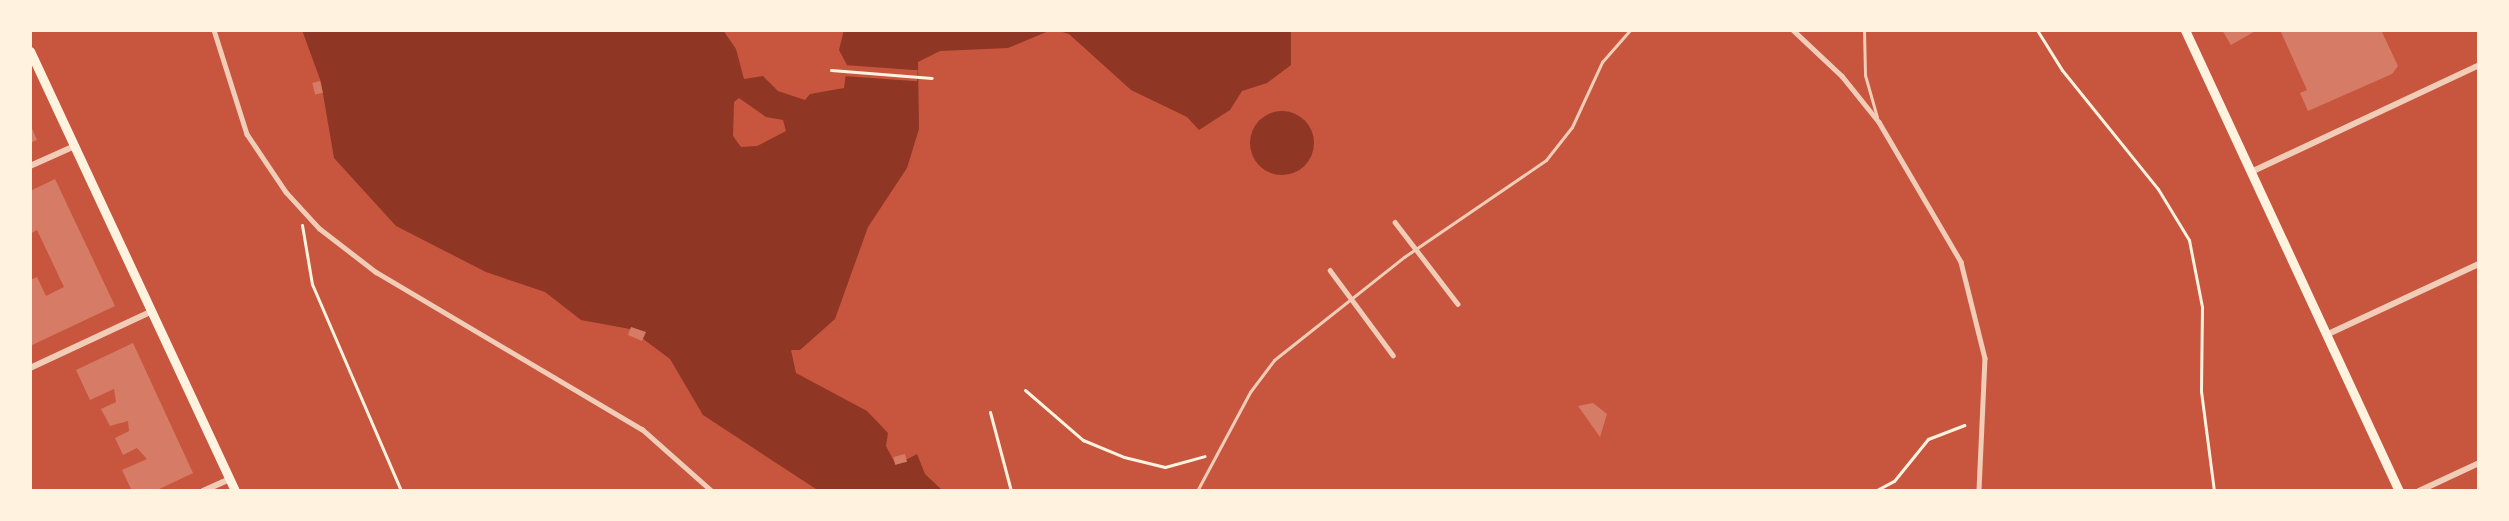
<!DOCTYPE html>
<html>
<head>
<meta charset="utf-8">
<style>
	body { margin:0 }
	#map { position:relative; width:2509px; height:521px; overflow:hidden; background:#c8553d; font-family:"PT Sans Narrow",sans-serif }
	div>[style] { position:absolute }
	[style*='--x'] { left:calc(var(--x)*1px); top:calc(var(--y)*1px); width:calc(var(--w)*1px); rotate:calc(var(--a)*1deg) }
	.water>* { inset:0; background:#8f3625 }
	.round { border-radius:50% }
	.pier>* { inset:0; background:#c8553d; transform-origin:0 0 }
	.building>* { inset:0; background:#d67c66; transform-origin:0 0 }
	.path>* { height:3px; margin:-1.5px; padding:0 1.5px; transform-origin:1.5px; border-radius:1.5px; background:#fff3e0 }
	.service>* { height:3px; margin:-1.5px; padding:0 1.5px; transform-origin:1.5px; border-radius:1.5px; background:#f1ccb7 }
	.pedestrian>* { height:4.5px; margin:-2.25px; padding:0 2.25px; transform-origin:2.25px; border-radius:2.25px; background:#f1ccb7 }
	.minor>* { height:6px; margin:-3px; padding:0 3px; transform-origin:3px; border-radius:3px; background:#f1ccb7 }
	.secondary>* { height:9px; margin:-4.5px; padding:0 4.5px; transform-origin:4.5px; border-radius:4.5px; background:#fff3e0 }
	span { translate:-50% -50%; white-space:nowrap; text-align:center; line-height:1.15; -webkit-text-stroke:5px #fff3e0; paint-order:stroke }
	.frame { position:absolute; inset:0; border:32px solid #fff3e0; pointer-events:none }
</style>
</head>
<body>
<div id="map">
	<div class="water">
		<i style="clip-path:polygon(evenodd,302px 30px,723px 30px,736px 49px,744px 79px,763px 76px,778px 91px,805px 100px,810px 94px,844px 88px,847px 65px,839px 50px,844px 30px,1051px 30px,1008px 48px,940px 51px,918px 62px,919px 129px,907px 168px,868px 227px,835px 319px,800px 350px,791px 350px,796px 373px,867px 411px,888px 433px,886px 446px,896px 465px,917px 454px,925px 474px,943px 491px,816px 489px,703px 415px,670px 359px,630px 329px,581px 320px,545px 292px,486px 272px,396px 226px,334px 158px,321px 82px,302px 30px,739px 98px,766px 117px,783px 120px,786px 131px,757px 146px,741px 147px,733px 136px,734px 102px,739px 98px)"></i>
		<i style="clip-path:polygon(1056px 30px,1291px 30px,1291px 65px,1267px 83px,1242px 91px,1230px 110px,1199px 130px,1187px 117px,1131px 90px,1069px 34px)"></i>
		<i class="round" style="left:1250px;top:111px;width:64px;height:64px"></i>
	</div>
	<div class="pier">
		<i style="left:844px;top:65px;width:74px;height:11px;rotate:4deg"></i>
	</div>
	<div class="building">
		<i style="clip-path:polygon(2222px 30px,2257px 30px,2231px 45px)"></i>
		<i style="clip-path:polygon(2280px 30px,2381px 30px,2398px 66px,2392px 74px,2308px 111px,2300px 93px,2307px 90px)"></i>
		<i style="left:320px;top:81px;width:12px;height:8px;rotate:76deg"></i>
		<i style="clip-path:polygon(30px 124px,37px 140px,30px 143px)"></i>
		<i style="clip-path:polygon(55px 179px,115px 306px,30px 346px,30px 280px,37px 277px,46px 296px,64px 287px,37px 230px,30px 234px,30px 191px)"></i>
		<i style="clip-path:polygon(631px 327px,646px 332px,642px 341px,628px 335px)"></i>
		<i style="clip-path:polygon(133px 343px,193px 473px,155px 491px,132px 491px,122px 470px,147px 459px,137px 448px,123px 455px,115px 438px,129px 431px,128px 421px,110px 426px,101px 409px,116px 402px,114px 389px,90px 400px,76px 370px)"></i>
		<i style="clip-path:polygon(1593px 403px,1607px 414px,1600px 437px,1578px 406px)"></i>
		<i style="left:905px;top:454px;width:8px;height:12px;rotate:76deg"></i>
	</div>
	<div class="path">
		<i style="--x:2037;--y:30;--w:47;--a:58"></i>
		<i style="--x:2062;--y:70;--w:153;--a:51.1"></i>
		<i style="--x:2158;--y:189;--w:60;--a:58.7"></i>
		<i style="--x:2189;--y:240;--w:68;--a:79"></i>
		<i style="--x:2202;--y:307;--w:84;--a:90.7"></i>
		<i style="--x:2201;--y:391;--w:101;--a:82.6"></i>
		<i style="--x:831;--y:70;--w:101;--a:4.5"></i>
		<i style="--x:302;--y:225;--w:60;--a:80.4"></i>
		<i style="--x:312;--y:284;--w:225;--a:66.7"></i>
		<i style="--x:1025;--y:390;--w:77;--a:40.8"></i>
		<i style="--x:1083;--y:440;--w:44;--a:22.5"></i>
		<i style="--x:1124;--y:457;--w:42;--a:13.7"></i>
		<i style="--x:1165;--y:467;--w:41;--a:-15.4"></i>
		<i style="--x:990;--y:412;--w:82;--a:75.1"></i>
		<i style="--x:1875;--y:491;--w:21;--a:-28"></i>
		<i style="--x:1894;--y:481;--w:54;--a:-51"></i>
		<i style="--x:1928;--y:439;--w:39;--a:-21"></i>
	</div>
	<div class="service">
		<i style="--x:1864;--y:30;--w:45;--a:88.7"></i>
		<i style="--x:1865;--y:75;--w:44;--a:74.1"></i>
		<i style="--x:1197;--y:491;--w:112;--a:-61.8"></i>
		<i style="--x:1250;--y:392;--w:40;--a:-53"></i>
		<i style="--x:1274;--y:360;--w:166;--a:-38.4"></i>
		<i style="--x:1404;--y:257;--w:172;--a:-34.3"></i>
		<i style="--x:1546;--y:160;--w:42;--a:-51.8"></i>
		<i style="--x:1572;--y:127;--w:72;--a:-65.2"></i>
		<i style="--x:1602;--y:62;--w:43;--a:-48.8"></i>
	</div>
	<div class="pedestrian">
		<i style="--x:214;--y:30;--w:109;--a:72.4"></i>
		<i style="--x:247;--y:134;--w:70;--a:56.1"></i>
		<i style="--x:286;--y:192;--w:49;--a:47.5"></i>
		<i style="--x:319;--y:228;--w:72;--a:37.7"></i>
		<i style="--x:376;--y:272;--w:309;--a:30.6"></i>
		<i style="--x:642;--y:429;--w:94;--a:41.5"></i>
		<i style="--x:1793;--y:30;--w:67;--a:43.2"></i>
		<i style="--x:1842;--y:76;--w:59;--a:51.2"></i>
		<i style="--x:1879;--y:122;--w:162;--a:59.6"></i>
		<i style="--x:1961;--y:262;--w:99;--a:76"></i>
		<i style="--x:1985;--y:358;--w:133;--a:92.6"></i>
		<i style="--x:1395;--y:222;--w:103;--a:52.5"></i>
		<i style="--x:1330;--y:270;--w:106;--a:53.5"></i>
	</div>
	<div class="minor">
		<i style="--x:30;--y:166;--w:49;--a:-24"></i>
		<i style="--x:2251;--y:172;--w:252;--a:-25.1"></i>
		<i style="--x:2326;--y:335;--w:169;--a:-24.9"></i>
		<i style="--x:30;--y:368;--w:135;--a:-25"></i>
		<i style="--x:203;--y:491;--w:30;--a:-24"></i>
		<i style="--x:2419;--y:491;--w:66;--a:-25"></i>
	</div>
	<div class="secondary">
		<i style="--x:2185;--y:30;--w:508;--a:65.1"></i>
		<i style="--x:30;--y:51;--w:485;--a:65"></i>
	</div>
	<div class="frame"></div>
</div>
</body>
</html>
